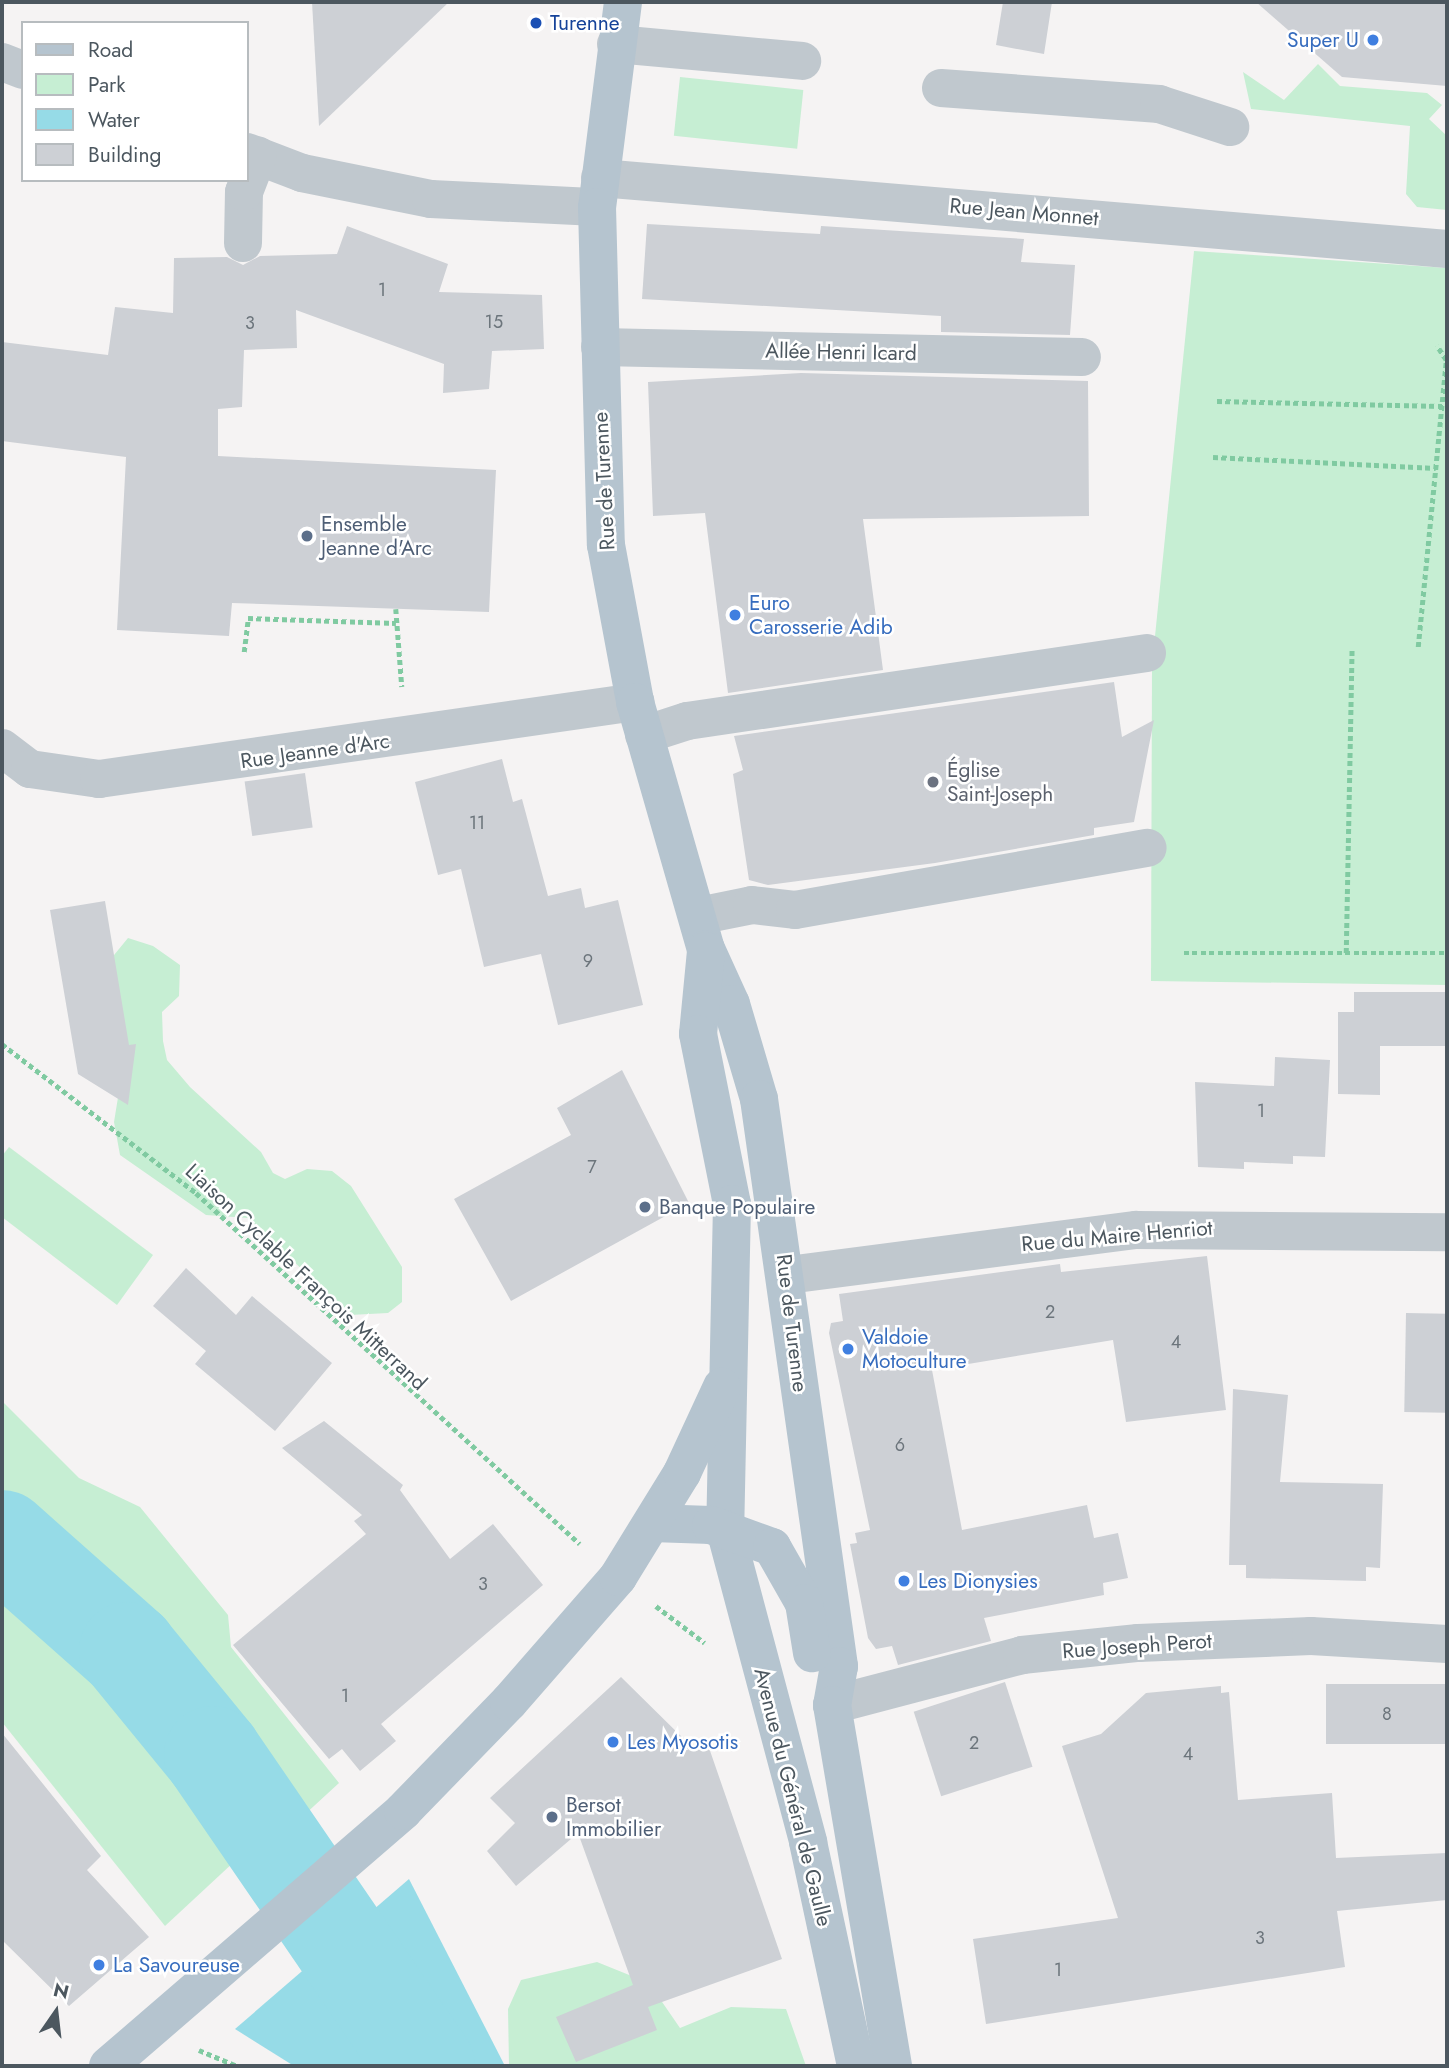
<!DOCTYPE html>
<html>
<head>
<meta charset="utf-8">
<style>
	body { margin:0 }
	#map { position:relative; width:1449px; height:2068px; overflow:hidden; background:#f5f3f3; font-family:Jost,sans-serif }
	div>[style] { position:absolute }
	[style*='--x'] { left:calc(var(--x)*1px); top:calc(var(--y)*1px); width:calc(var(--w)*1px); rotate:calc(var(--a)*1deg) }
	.green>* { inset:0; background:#c6eed3; transform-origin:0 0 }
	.water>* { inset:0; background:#96dbe7 }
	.river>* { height:98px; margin:-49px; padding:0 49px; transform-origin:49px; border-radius:49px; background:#96dbe7 }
	.building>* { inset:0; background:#cdd0d5; transform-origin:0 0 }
	.path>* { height:4.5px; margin-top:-2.25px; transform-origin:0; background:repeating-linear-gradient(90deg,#80caa1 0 5px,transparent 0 8.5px) }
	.minor>* { height:38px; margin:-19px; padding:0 19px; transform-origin:19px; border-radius:19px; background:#c0c8ce }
	.major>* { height:38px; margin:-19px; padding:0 19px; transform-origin:19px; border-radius:19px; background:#b5c4cf }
	.dots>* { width:19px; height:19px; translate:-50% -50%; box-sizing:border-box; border:4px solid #fff; border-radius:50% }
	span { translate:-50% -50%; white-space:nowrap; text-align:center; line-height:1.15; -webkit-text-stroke:5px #fff; paint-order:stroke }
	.number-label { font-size:18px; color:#6c757c }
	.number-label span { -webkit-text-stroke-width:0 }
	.transit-label { font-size:21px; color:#164399 }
	.left { translate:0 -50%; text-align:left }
	.shop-label { font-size:21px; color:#366cbe }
	.right { translate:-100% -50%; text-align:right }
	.street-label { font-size:21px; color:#4c575f }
	.service-label { font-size:21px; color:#4e5e75 }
	.worship-label { font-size:21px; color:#5b616d }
	.frame { position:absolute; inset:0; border:4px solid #4c575f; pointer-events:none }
	.legend { position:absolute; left:21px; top:21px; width:228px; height:161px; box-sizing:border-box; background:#fff; border:2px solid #b7bcbf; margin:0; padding:9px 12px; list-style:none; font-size:21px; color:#4c575f }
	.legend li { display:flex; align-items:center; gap:14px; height:35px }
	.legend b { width:35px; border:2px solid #b7bcbf }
	.north { position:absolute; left:21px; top:1977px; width:70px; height:70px; -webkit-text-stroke:5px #fff; paint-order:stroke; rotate:14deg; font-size:19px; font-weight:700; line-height:28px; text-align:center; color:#4c575f }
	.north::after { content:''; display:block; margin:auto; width:24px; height:32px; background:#4c575f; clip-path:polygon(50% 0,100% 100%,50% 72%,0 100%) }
</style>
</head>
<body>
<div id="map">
	<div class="green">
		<i style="clip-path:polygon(1318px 64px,1340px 86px,1427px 93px,1442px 105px,1429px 119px,1447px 136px,1447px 210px,1417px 207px,1406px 194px,1410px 126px,1251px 109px,1243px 72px,1284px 100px)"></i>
		<i style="left:680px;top:77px;width:124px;height:59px;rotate:6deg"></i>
		<i style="clip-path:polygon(1194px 251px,1447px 268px,1447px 985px,1151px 981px,1152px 666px)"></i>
		<i style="clip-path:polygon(128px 938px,153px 946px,180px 965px,179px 996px,162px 1012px,163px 1041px,167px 1060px,190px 1087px,261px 1152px,273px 1173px,285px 1179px,307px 1169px,332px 1171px,351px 1186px,402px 1267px,402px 1302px,388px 1313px,350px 1315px,248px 1218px,206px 1215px,120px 1155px,114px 1122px,121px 1079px,105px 966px)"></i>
		<i style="clip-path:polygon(9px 1147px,153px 1255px,117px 1305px,2px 1217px,2px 1156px)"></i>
		<i style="clip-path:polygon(2px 1401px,79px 1478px,140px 1507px,228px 1615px,231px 1647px,339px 1783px,302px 1817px,271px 1793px,215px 1687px,163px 1643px,80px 1554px,2px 1512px)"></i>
		<i style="clip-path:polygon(2px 1567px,82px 1644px,147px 1718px,235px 1861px,165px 1926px,2px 1722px)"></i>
		<i style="clip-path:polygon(597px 1962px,649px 1983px,680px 2028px,731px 2007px,786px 2009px,806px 2066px,509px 2066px,508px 2009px,521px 1980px)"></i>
	</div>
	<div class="water">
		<i style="clip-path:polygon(409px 1879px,505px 2066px,294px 2066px,235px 2029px)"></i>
	</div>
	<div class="river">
		<i style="--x:2;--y:1539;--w:169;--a:41.6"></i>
		<i style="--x:128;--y:1651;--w:134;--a:50.7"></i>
		<i style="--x:213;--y:1755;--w:377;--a:55.6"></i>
	</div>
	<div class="building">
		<i style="clip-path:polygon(312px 2px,449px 2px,319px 126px)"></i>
		<i style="clip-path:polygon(1003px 2px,1052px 2px,1044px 54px,996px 45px)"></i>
		<i style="clip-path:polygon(1256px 2px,1447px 2px,1447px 86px,1342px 77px)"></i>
		<i style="clip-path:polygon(647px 224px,820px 234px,821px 226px,1024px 239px,1021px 262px,1075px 265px,1070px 335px,941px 332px,941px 316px,642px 299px)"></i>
		<i style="clip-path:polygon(347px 226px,448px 264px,439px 292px,542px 295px,544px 349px,492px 351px,489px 389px,443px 393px,444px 364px,296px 310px,297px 348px,244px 350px,242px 407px,218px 409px,218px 456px,496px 470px,489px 612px,232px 603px,229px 636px,117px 630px,126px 457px,2px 441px,2px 342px,108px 355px,115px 307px,173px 313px,174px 258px,227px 257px,243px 265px,260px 256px,337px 254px)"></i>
		<i style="clip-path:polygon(801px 373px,1088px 381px,1089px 516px,863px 519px,883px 670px,728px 693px,705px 513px,653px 516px,648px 382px)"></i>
		<i style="clip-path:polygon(1114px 682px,1122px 737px,1154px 720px,1134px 822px,1094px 828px,1094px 835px,935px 863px,768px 885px,749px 880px,733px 774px,743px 770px,734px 736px)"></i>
		<i style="clip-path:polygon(502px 759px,513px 802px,522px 799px,548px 896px,581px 888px,585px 908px,618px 900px,643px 1005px,558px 1025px,541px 954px,484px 967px,461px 869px,438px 875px,415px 782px)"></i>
		<i style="left:305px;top:773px;width:55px;height:61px;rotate:82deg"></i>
		<i style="clip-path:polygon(105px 901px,129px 1045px,136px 1044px,128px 1105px,78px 1074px,50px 910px)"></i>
		<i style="clip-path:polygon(1354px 992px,1447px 992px,1447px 1046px,1380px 1046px,1380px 1095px,1338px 1094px,1338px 1012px,1354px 1012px)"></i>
		<i style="clip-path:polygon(1275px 1057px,1330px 1060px,1325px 1157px,1293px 1156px,1293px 1164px,1244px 1162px,1244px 1169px,1198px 1167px,1195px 1082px,1274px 1086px)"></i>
		<i style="clip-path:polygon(622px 1070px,689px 1203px,511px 1301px,454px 1199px,571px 1135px,557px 1108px)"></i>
		<i style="clip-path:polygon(1207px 1256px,1226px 1410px,1126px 1422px,1113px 1340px,932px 1370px,962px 1530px,1087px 1505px,1094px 1538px,1118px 1533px,1128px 1578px,1103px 1583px,1104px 1595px,984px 1618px,991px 1641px,898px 1665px,892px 1646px,876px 1649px,868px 1638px,850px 1544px,857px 1543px,855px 1533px,870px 1530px,829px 1333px,831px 1323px,843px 1321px,839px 1294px,1060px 1264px,1061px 1272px)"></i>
		<i style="clip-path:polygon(186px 1268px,236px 1315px,252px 1296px,332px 1363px,275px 1431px,195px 1364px,206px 1351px,153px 1306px)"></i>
		<i style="left:1406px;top:1313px;width:41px;height:99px;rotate:1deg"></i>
		<i style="clip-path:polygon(1233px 1389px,1288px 1395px,1280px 1482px,1383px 1484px,1380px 1568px,1366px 1567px,1366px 1581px,1246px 1578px,1246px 1565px,1229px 1565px)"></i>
		<i style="clip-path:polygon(324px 1421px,403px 1485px,400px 1490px,450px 1559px,493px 1524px,543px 1585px,381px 1724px,396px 1741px,360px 1771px,342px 1749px,329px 1759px,233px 1645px,366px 1534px,354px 1521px,362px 1515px,282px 1448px)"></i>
		<i style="clip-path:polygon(621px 1677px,691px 1746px,707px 1742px,782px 1959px,648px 2007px,657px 2030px,576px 2062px,556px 2017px,633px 1985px,578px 1833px,516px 1886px,487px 1851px,515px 1823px,490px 1798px)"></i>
		<i style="left:1005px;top:1682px;width:89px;height:96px;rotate:72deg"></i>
		<i style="left:1326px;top:1684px;width:121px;height:60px"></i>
		<i style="clip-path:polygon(1221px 1686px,1221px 1693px,1229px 1692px,1238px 1800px,1332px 1793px,1336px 1858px,1447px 1853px,1447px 1900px,1337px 1911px,1345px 1967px,986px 2024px,973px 1939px,1118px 1918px,1062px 1746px,1101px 1734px,1146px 1693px)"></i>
		<i style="clip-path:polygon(2px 1733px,101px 1856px,87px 1870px,149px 1937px,69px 2006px,2px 1940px)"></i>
	</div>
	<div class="path">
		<i style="--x:1217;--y:401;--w:225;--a:1.3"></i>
		<i style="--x:1213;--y:457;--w:223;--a:2.8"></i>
		<i style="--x:396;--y:609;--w:78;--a:85.6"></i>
		<i style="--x:1418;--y:647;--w:288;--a:-84.4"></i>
		<i style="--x:1446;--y:360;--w:17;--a:-123"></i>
		<i style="--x:244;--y:652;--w:34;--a:-83"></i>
		<i style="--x:248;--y:618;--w:148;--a:1.9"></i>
		<i style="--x:1184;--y:953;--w:263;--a:0"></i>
		<i style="--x:1346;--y:953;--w:306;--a:-88.9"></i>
		<i style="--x:2;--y:1044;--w:245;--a:37.5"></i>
		<i style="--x:196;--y:1193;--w:520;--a:42.43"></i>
		<i style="--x:656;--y:1606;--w:61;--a:37.1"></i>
		<i style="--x:199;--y:2050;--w:41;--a:22.8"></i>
	</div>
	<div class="minor">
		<i style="--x:616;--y:44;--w:187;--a:5.2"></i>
		<i style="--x:2;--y:62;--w:22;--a:21"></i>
		<i style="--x:941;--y:88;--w:219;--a:4.2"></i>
		<i style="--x:1159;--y:104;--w:75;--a:17.9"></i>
		<i style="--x:247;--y:152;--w:59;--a:20.9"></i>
		<i style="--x:302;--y:173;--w:132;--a:11.4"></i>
		<i style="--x:431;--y:199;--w:166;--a:2.8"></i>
		<i style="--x:600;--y:178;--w:850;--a:4.79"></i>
		<i style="--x:243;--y:243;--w:51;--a:-88.9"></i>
		<i style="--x:244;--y:192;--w:39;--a:-69"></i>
		<i style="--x:600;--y:347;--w:482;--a:1.2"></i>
		<i style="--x:644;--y:735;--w:45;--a:-18"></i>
		<i style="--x:687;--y:721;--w:465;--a:-8.4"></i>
		<i style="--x:2;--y:748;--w:35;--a:37"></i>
		<i style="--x:30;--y:769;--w:70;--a:8.2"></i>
		<i style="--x:99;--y:779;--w:542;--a:-8.17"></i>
		<i style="--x:698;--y:916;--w:55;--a:-11.5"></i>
		<i style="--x:752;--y:905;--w:43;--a:6.6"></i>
		<i style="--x:795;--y:910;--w:358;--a:-10"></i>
		<i style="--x:788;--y:1275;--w:351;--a:-7.4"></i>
		<i style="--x:1136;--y:1230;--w:311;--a:0.4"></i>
		<i style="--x:832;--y:1705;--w:196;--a:-14.7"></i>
		<i style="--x:1022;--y:1655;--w:117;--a:-5.9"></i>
		<i style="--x:1138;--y:1643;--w:173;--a:-2.3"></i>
		<i style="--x:1311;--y:1636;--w:136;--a:3.4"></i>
	</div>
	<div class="major">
		<i style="--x:623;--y:2;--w:207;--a:97.2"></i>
		<i style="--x:597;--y:207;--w:338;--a:88.5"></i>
		<i style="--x:606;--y:545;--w:160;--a:79.5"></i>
		<i style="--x:635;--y:702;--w:257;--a:74"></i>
		<i style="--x:706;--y:949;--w:60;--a:65.6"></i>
		<i style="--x:731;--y:1004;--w:99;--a:73.6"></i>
		<i style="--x:759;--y:1099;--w:573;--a:81.97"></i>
		<i style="--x:839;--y:1666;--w:40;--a:100"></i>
		<i style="--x:832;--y:1705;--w:366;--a:80.4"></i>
		<i style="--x:706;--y:951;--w:83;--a:95.5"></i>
		<i style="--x:698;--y:1034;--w:173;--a:78.7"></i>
		<i style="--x:732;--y:1204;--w:325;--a:91.2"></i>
		<i style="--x:725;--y:1529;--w:324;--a:75.1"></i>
		<i style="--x:808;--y:1842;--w:229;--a:77.9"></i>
		<i style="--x:652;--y:1523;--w:59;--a:1.9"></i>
		<i style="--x:711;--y:1525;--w:65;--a:19.8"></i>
		<i style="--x:772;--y:1547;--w:64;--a:60.3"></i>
		<i style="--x:804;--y:1603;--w:51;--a:80.9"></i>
		<i style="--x:108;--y:2066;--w:390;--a:-40.8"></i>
		<i style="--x:403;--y:1811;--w:152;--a:-45.8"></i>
		<i style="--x:509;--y:1702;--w:166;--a:-48.9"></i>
		<i style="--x:618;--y:1577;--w:122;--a:-58.4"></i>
		<i style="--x:682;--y:1473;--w:95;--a:-65.1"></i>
	</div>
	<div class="dots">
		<i style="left:536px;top:23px;background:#1a4fb4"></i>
		<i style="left:1373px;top:40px;background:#3f7fe0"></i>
		<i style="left:307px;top:536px;background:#5c6f8a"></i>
		<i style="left:735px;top:615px;background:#3f7fe0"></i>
		<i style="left:933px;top:782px;background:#6b7280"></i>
		<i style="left:645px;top:1207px;background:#5c6f8a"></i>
		<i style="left:848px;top:1349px;background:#3f7fe0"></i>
		<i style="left:904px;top:1581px;background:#3f7fe0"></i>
		<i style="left:613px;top:1742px;background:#3f7fe0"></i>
		<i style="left:552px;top:1817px;background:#5c6f8a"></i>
		<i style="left:99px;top:1965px;background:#3f7fe0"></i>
	</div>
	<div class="number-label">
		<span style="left:382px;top:290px">1</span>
		<span style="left:494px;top:322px">15</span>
		<span style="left:250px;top:323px">3</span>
		<span style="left:477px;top:823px">11</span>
		<span style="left:588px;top:961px">9</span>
		<span style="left:1261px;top:1111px">1</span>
		<span style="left:592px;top:1167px">7</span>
		<span style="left:1050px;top:1312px">2</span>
		<span style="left:1176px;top:1342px">4</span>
		<span style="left:900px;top:1445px">6</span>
		<span style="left:483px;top:1584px">3</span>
		<span style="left:345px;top:1696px">1</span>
		<span style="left:1387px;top:1714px">8</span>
		<span style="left:974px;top:1743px">2</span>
		<span style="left:1188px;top:1754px">4</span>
		<span style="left:1260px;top:1938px">3</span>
		<span style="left:1058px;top:1970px">1</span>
	</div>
	<div class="transit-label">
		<span class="left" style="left:550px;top:23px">Turenne</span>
	</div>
	<div class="shop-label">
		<span class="right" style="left:1359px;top:40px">Super U</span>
		<span class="left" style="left:749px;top:615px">Euro<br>Carosserie Adib</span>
		<span class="left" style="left:862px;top:1349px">Valdoie<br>Motoculture</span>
		<span class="left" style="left:918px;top:1581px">Les Dionysies</span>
		<span class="left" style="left:627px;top:1742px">Les Myosotis</span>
		<span class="left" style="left:113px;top:1965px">La Savoureuse</span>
	</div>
	<div class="street-label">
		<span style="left:1024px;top:212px;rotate:5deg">Rue Jean Monnet</span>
		<span style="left:841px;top:352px;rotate:1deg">Allée Henri Icard</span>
		<span style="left:604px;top:481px;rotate:-93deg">Rue de Turenne</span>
		<span style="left:315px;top:751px;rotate:-8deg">Rue Jeanne d'Arc</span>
		<span style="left:1117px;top:1236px;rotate:-5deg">Rue du Maire Henriot</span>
		<span style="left:306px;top:1277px;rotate:43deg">Liaison Cyclable François Mitterrand</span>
		<span style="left:792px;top:1323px;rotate:83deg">Rue de Turenne</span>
		<span style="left:1137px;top:1646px;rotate:-4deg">Rue Joseph Perot</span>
		<span style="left:793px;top:1797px;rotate:76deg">Avenue du Général de Gaulle</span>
	</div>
	<div class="service-label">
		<span class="left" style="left:321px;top:536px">Ensemble<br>Jeanne d'Arc</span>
		<span class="left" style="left:659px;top:1207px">Banque Populaire</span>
		<span class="left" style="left:566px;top:1817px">Bersot<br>Immobilier</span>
	</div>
	<div class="worship-label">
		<span class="left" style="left:947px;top:782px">Église<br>Saint-Joseph</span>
	</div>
	<div class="frame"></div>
	<ul class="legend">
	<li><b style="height:9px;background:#b5c4cf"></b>Road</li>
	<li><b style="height:19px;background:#c6eed3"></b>Park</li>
	<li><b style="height:19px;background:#96dbe7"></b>Water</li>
	<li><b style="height:19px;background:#cdd0d5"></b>Building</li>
	</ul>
	<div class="north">N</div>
</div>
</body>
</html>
